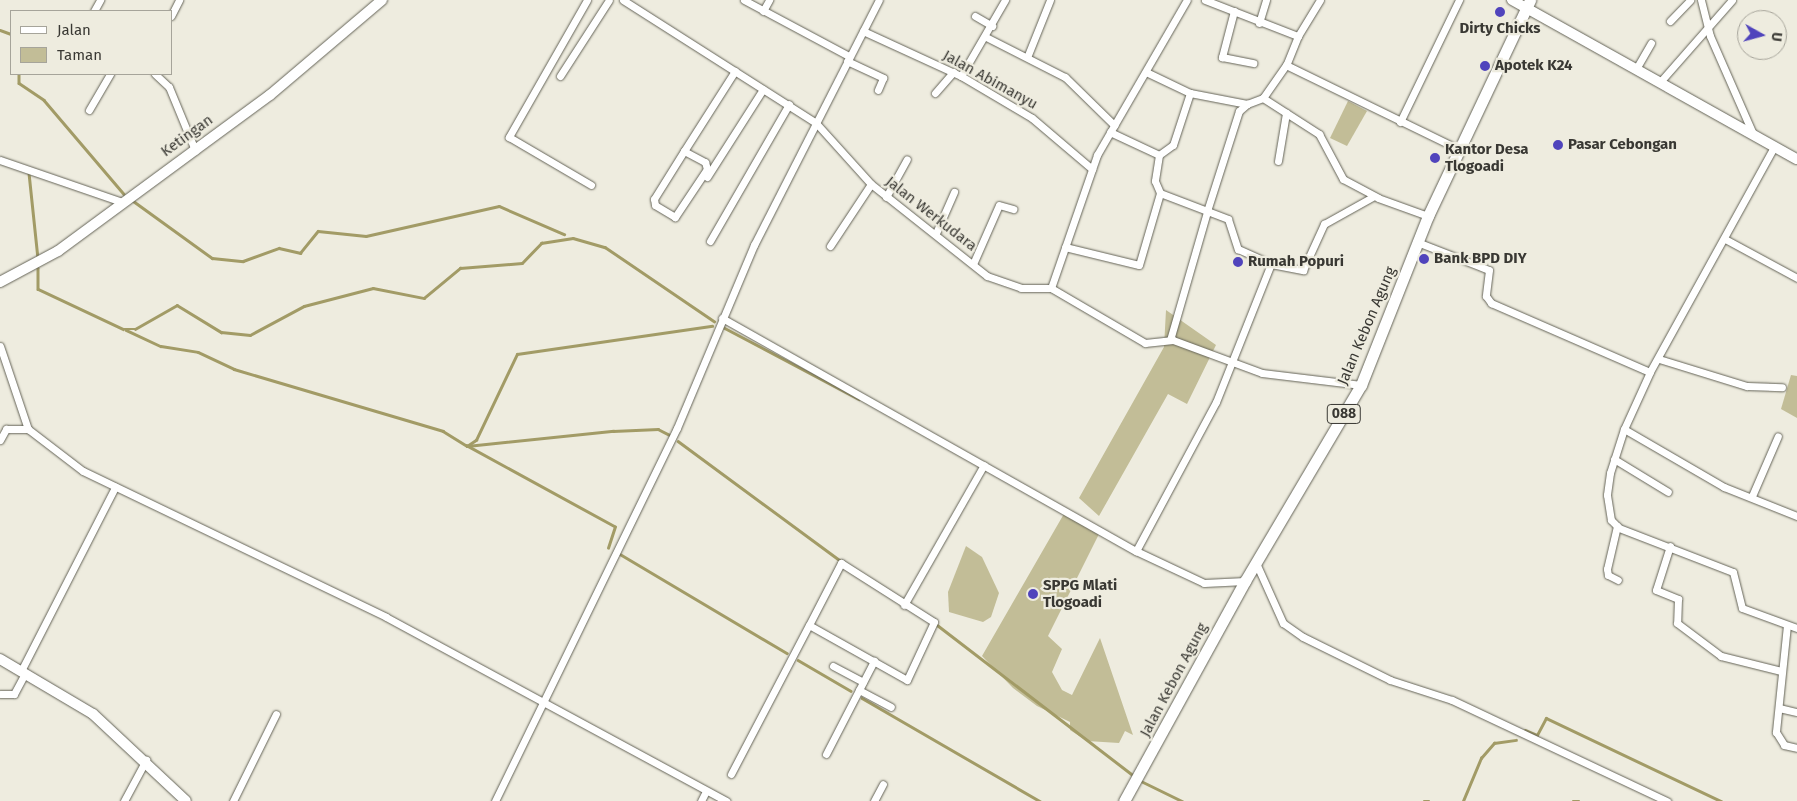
<!DOCTYPE html>
<html>
<head>
<meta charset="utf-8">
<style>
	body { margin:0 }
	#map { position:relative; width:1797px; height:801px; overflow:hidden; background:#eeecdf; font-family:"Fira Sans",sans-serif }
	div>[style] { position:absolute }
	[style*='--x'] { left:calc(var(--x)*1px); top:calc(var(--y)*1px); width:calc(var(--w)*1px); rotate:calc(var(--a)*1deg) }
	.green>* { inset:0; background:#c2bd97 }
	.stream>* { height:2.5px; margin:-1.25px; padding:0 1.25px; transform-origin:1.25px; border-radius:1.25px; background:#a29b66 }
	.roads { filter:drop-shadow(0 0 1px #646357) drop-shadow(0 0 1px #646357) }
	.street>* { height:7px; margin:-3.5px; padding:0 3.5px; transform-origin:3.5px; border-radius:3.5px; background:#fff }
	.secondary>* { height:10px; margin:-5px; padding:0 5px; transform-origin:5px; border-radius:5px; background:#fff }
	.primary>* { height:11px; margin:-5.5px; padding:0 5.5px; transform-origin:5.5px; border-radius:5.5px; background:#fff }
	.dots>* { width:14px; height:14px; translate:-50% -50%; box-sizing:border-box; border:2px solid #eeecdf; border-radius:50% }
	span { translate:-50% -50%; white-space:nowrap; text-align:center; line-height:1.15; -webkit-text-stroke:4.5px #eeecdf; paint-order:stroke }
	.shield-label span { padding:1px 4px; background:#eeecdf; border:1px solid; border-radius:4px; -webkit-text-stroke-width:0 }
	.shield-label { font-size:14px; color:#393833; font-weight:700 }
	.poi-label { font-size:15px; color:#393833; font-weight:700 }
	.left { translate:0 -50%; text-align:left }
	.street-label { font-size:15px; color:#393833 }
	.legend { position:absolute; left:10px; top:10px; width:162px; height:65px; box-sizing:border-box; background:#eeecdf; border:1px solid #a6a49a; margin:0; padding:6px 9px; list-style:none; font-size:15px; color:#393833 }
	.legend li { display:flex; align-items:center; gap:10px; height:25px }
	.legend b { width:25px; border:1px solid #a6a49a }
	.north { position:absolute; left:1737px; top:10px; width:50px; height:50px; box-sizing:border-box; background:#eeecdf; border:1px solid #a6a49a; border-radius:50%; rotate:97deg; font-size:14px; font-weight:700; line-height:20px; text-align:center; color:#393833 }
	.north::after { content:''; display:block; margin:auto; width:18px; height:22px; background:#5044bc; clip-path:polygon(50% 0,100% 100%,50% 72%,0 100%) }
</style>
</head>
<body>
<div id="map">
	<div class="green">
		<i style="clip-path:polygon(1348px 101px,1367px 111px,1347px 146px,1330px 138px)"></i>
		<i style="clip-path:polygon(1166px 310px,1216px 345px,1187px 404px,1168px 394px,1099px 516px,1079px 498px,1164px 347px)"></i>
		<i style="clip-path:polygon(1791px 375px,1797px 376px,1797px 418px,1781px 409px)"></i>
		<i style="clip-path:polygon(1065px 512px,1099px 534px,1048px 636px,1062px 649px,1052px 672px,1062px 690px,1072px 695px,1100px 638px,1133px 735px,1125px 731px,1119px 743px,1087px 741px,1070px 730px,1070px 722px,1037px 706px,1013px 688px,982px 656px)"></i>
		<i style="clip-path:polygon(966px 546px,982px 557px,999px 593px,991px 617px,983px 622px,949px 612px,948px 592px)"></i>
	</div>
	<div class="stream">
		<i style="--x:0;--y:30;--w:12;--a:20"></i>
		<i style="--x:19;--y:74;--w:9;--a:90"></i>
		<i style="--x:19;--y:83;--w:30;--a:34"></i>
		<i style="--x:44;--y:100;--w:123;--a:49.6"></i>
		<i style="--x:29;--y:173;--w:85;--a:84"></i>
		<i style="--x:132;--y:200;--w:99;--a:35.9"></i>
		<i style="--x:212;--y:258;--w:31;--a:6"></i>
		<i style="--x:243;--y:261;--w:38;--a:-20"></i>
		<i style="--x:279;--y:248;--w:22;--a:13"></i>
		<i style="--x:300;--y:253;--w:28;--a:-51"></i>
		<i style="--x:318;--y:231;--w:48;--a:5.9"></i>
		<i style="--x:366;--y:236;--w:136;--a:-12.7"></i>
		<i style="--x:499;--y:206;--w:71;--a:23.3"></i>
		<i style="--x:38;--y:268;--w:21;--a:90"></i>
		<i style="--x:38;--y:289;--w:94;--a:25.2"></i>
		<i style="--x:123;--y:329;--w:12;--a:0"></i>
		<i style="--x:135;--y:329;--w:48;--a:-29.7"></i>
		<i style="--x:177;--y:305;--w:52;--a:31.5"></i>
		<i style="--x:221;--y:332;--w:29;--a:6"></i>
		<i style="--x:250;--y:335;--w:61;--a:-28.2"></i>
		<i style="--x:304;--y:306;--w:71;--a:-14.6"></i>
		<i style="--x:373;--y:288;--w:52;--a:11.1"></i>
		<i style="--x:424;--y:298;--w:47;--a:-39.8"></i>
		<i style="--x:460;--y:268;--w:62;--a:-4.6"></i>
		<i style="--x:522;--y:263;--w:28;--a:-46"></i>
		<i style="--x:541;--y:243;--w:32;--a:-9"></i>
		<i style="--x:573;--y:238;--w:33;--a:16"></i>
		<i style="--x:605;--y:247;--w:132;--a:34.2"></i>
		<i style="--x:721;--y:326;--w:156;--a:27.9"></i>
		<i style="--x:126;--y:330;--w:38;--a:25"></i>
		<i style="--x:161;--y:346;--w:37;--a:9"></i>
		<i style="--x:198;--y:352;--w:40;--a:25"></i>
		<i style="--x:234;--y:369;--w:218;--a:16.5"></i>
		<i style="--x:443;--y:431;--w:28;--a:32"></i>
		<i style="--x:467;--y:446;--w:147;--a:-5.9"></i>
		<i style="--x:613;--y:431;--w:45;--a:-2.5"></i>
		<i style="--x:658;--y:429;--w:13;--a:27"></i>
		<i style="--x:678;--y:441;--w:204;--a:36.4"></i>
		<i style="--x:608;--y:548;--w:22;--a:-72"></i>
		<i style="--x:615;--y:527;--w:169;--a:-151.3"></i>
		<i style="--x:467;--y:446;--w:11;--a:-34"></i>
		<i style="--x:476;--y:440;--w:95;--a:-64.5"></i>
		<i style="--x:517;--y:354;--w:197;--a:-8.2"></i>
		<i style="--x:620;--y:554;--w:194;--a:30.7"></i>
		<i style="--x:936;--y:624;--w:248;--a:37.5"></i>
		<i style="--x:798;--y:660;--w:61;--a:30.3"></i>
		<i style="--x:862;--y:698;--w:206;--a:30.1"></i>
		<i style="--x:1525;--y:730;--w:13;--a:23"></i>
		<i style="--x:1537;--y:735;--w:19;--a:-62"></i>
		<i style="--x:1546;--y:718;--w:194;--a:25.4"></i>
		<i style="--x:1139;--y:780;--w:48;--a:26"></i>
		<i style="--x:1424;--y:801;--w:5;--a:0"></i>
		<i style="--x:1463;--y:801;--w:47;--a:-67.3"></i>
		<i style="--x:1481;--y:758;--w:20;--a:-49"></i>
		<i style="--x:1494;--y:743;--w:22;--a:-8"></i>
		<i style="--x:1573;--y:801;--w:6;--a:0"></i>
	</div>
	<div class="roads">
		<div class="street">
			<i style="--x:587;--y:0;--w:158;--a:119.7"></i>
			<i style="--x:509;--y:137;--w:95;--a:30.3"></i>
			<i style="--x:623;--y:0;--w:229;--a:32.5"></i>
			<i style="--x:816;--y:123;--w:82;--a:48"></i>
			<i style="--x:871;--y:184;--w:148;--a:38.4"></i>
			<i style="--x:987;--y:276;--w:36;--a:19"></i>
			<i style="--x:1021;--y:288;--w:30;--a:0"></i>
			<i style="--x:744;--y:0;--w:119;--a:28.1"></i>
			<i style="--x:1205;--y:0;--w:100;--a:21.2"></i>
			<i style="--x:1298;--y:36;--w:31;--a:112"></i>
			<i style="--x:1286;--y:65;--w:40;--a:124.9"></i>
			<i style="--x:1701;--y:0;--w:37;--a:76"></i>
			<i style="--x:1710;--y:36;--w:107;--a:66.3"></i>
			<i style="--x:94;--y:11;--w:13;--a:-61"></i>
			<i style="--x:763;--y:11;--w:13;--a:-61"></i>
			<i style="--x:1234;--y:11;--w:48;--a:104.6"></i>
			<i style="--x:1222;--y:57;--w:32;--a:11"></i>
			<i style="--x:171;--y:16;--w:18;--a:-63"></i>
			<i style="--x:975;--y:16;--w:20;--a:30"></i>
			<i style="--x:1670;--y:21;--w:29;--a:-46"></i>
			<i style="--x:1259;--y:23;--w:24;--a:-73"></i>
			<i style="--x:863;--y:31;--w:108;--a:24.7"></i>
			<i style="--x:961;--y:76;--w:82;--a:30.6"></i>
			<i style="--x:1032;--y:118;--w:79;--a:40.4"></i>
			<i style="--x:1298;--y:36;--w:42;--a:-58.6"></i>
			<i style="--x:986;--y:37;--w:89;--a:26.9"></i>
			<i style="--x:1065;--y:77;--w:69;--a:44.4"></i>
			<i style="--x:1028;--y:55;--w:59;--a:-68.2"></i>
			<i style="--x:847;--y:61;--w:40;--a:25"></i>
			<i style="--x:883;--y:78;--w:13;--a:113"></i>
			<i style="--x:1286;--y:65;--w:191;--a:26"></i>
			<i style="--x:1636;--y:69;--w:30;--a:-60"></i>
			<i style="--x:1146;--y:72;--w:49;--a:25.5"></i>
			<i style="--x:1190;--y:93;--w:58;--a:10.9"></i>
			<i style="--x:155;--y:74;--w:19;--a:43"></i>
			<i style="--x:169;--y:87;--w:68;--a:67.6"></i>
			<i style="--x:560;--y:76;--w:90;--a:-57.2"></i>
			<i style="--x:961;--y:76;--w:88;--a:-59.9"></i>
			<i style="--x:1660;--y:82;--w:109;--a:-48.7"></i>
			<i style="--x:935;--y:93;--w:28;--a:-49"></i>
			<i style="--x:89;--y:110;--w:42;--a:-59.7"></i>
			<i style="--x:1400;--y:122;--w:136;--a:-64.2"></i>
			<i style="--x:1110;--y:132;--w:54;--a:25.1"></i>
			<i style="--x:1159;--y:155;--w:26;--a:99"></i>
			<i style="--x:1155;--y:181;--w:13;--a:67"></i>
			<i style="--x:1160;--y:193;--w:73;--a:20.9"></i>
			<i style="--x:1228;--y:219;--w:32;--a:72"></i>
			<i style="--x:1238;--y:249;--w:36;--a:24"></i>
			<i style="--x:1271;--y:264;--w:33;--a:11"></i>
			<i style="--x:1303;--y:270;--w:51;--a:-65.5"></i>
			<i style="--x:1324;--y:224;--w:57;--a:-29.2"></i>
			<i style="--x:1774;--y:147;--w:257;--a:118.9"></i>
			<i style="--x:1650;--y:372;--w:63;--a:114.5"></i>
			<i style="--x:1624;--y:429;--w:46;--a:107.7"></i>
			<i style="--x:1610;--y:473;--w:22;--a:98"></i>
			<i style="--x:1607;--y:495;--w:25;--a:81"></i>
			<i style="--x:1611;--y:520;--w:11;--a:45"></i>
			<i style="--x:1619;--y:528;--w:122;--a:21.1"></i>
			<i style="--x:1733;--y:572;--w:37;--a:76"></i>
			<i style="--x:1742;--y:608;--w:59;--a:20"></i>
			<i style="--x:684;--y:151;--w:24;--a:28"></i>
			<i style="--x:705;--y:162;--w:7;--a:74"></i>
			<i style="--x:707;--y:169;--w:58;--a:123.7"></i>
			<i style="--x:675;--y:217;--w:23;--a:-149"></i>
			<i style="--x:655;--y:205;--w:6;--a:-99"></i>
			<i style="--x:654;--y:199;--w:57;--a:-58"></i>
			<i style="--x:684;--y:151;--w:95;--a:-57.5"></i>
			<i style="--x:1159;--y:155;--w:17;--a:-36"></i>
			<i style="--x:1173;--y:145;--w:55;--a:-71.9"></i>
			<i style="--x:0;--y:160;--w:129;--a:19"></i>
			<i style="--x:1278;--y:161;--w:49;--a:-80.5"></i>
			<i style="--x:707;--y:177;--w:104;--a:-57.5"></i>
			<i style="--x:886;--y:197;--w:43;--a:-61.1"></i>
			<i style="--x:936;--y:233;--w:45;--a:-66.3"></i>
			<i style="--x:1725;--y:239;--w:82;--a:28.4"></i>
			<i style="--x:710;--y:241;--w:158;--a:-60"></i>
			<i style="--x:1417;--y:242;--w:77;--a:21.3"></i>
			<i style="--x:1489;--y:270;--w:26;--a:97"></i>
			<i style="--x:1486;--y:296;--w:9;--a:54"></i>
			<i style="--x:1491;--y:303;--w:173;--a:23.5"></i>
			<i style="--x:830;--y:246;--w:74;--a:-56.5"></i>
			<i style="--x:1065;--y:247;--w:76;--a:13.7"></i>
			<i style="--x:1139;--y:265;--w:75;--a:-73.7"></i>
			<i style="--x:973;--y:264;--w:64;--a:-66.2"></i>
			<i style="--x:999;--y:205;--w:15;--a:16"></i>
			<i style="--x:1051;--y:288;--w:109;--a:30.3"></i>
			<i style="--x:1145;--y:343;--w:28;--a:-6"></i>
			<i style="--x:1173;--y:340;--w:95;--a:20.3"></i>
			<i style="--x:1262;--y:373;--w:100;--a:6.9"></i>
			<i style="--x:1051;--y:288;--w:141;--a:-70.9"></i>
			<i style="--x:1097;--y:155;--w:179;--a:-59.9"></i>
			<i style="--x:722;--y:318;--w:475;--a:29.4"></i>
			<i style="--x:1136;--y:551;--w:75;--a:25.2"></i>
			<i style="--x:1204;--y:583;--w:41;--a:-2.8"></i>
			<i style="--x:1170;--y:340;--w:137;--a:-73.9"></i>
			<i style="--x:1208;--y:208;--w:102;--a:-72.3"></i>
			<i style="--x:1239;--y:111;--w:11;--a:-41"></i>
			<i style="--x:1247;--y:104;--w:17;--a:-21"></i>
			<i style="--x:1263;--y:98;--w:67;--a:32.7"></i>
			<i style="--x:1319;--y:134;--w:51;--a:61.9"></i>
			<i style="--x:1343;--y:179;--w:40;--a:28"></i>
			<i style="--x:1378;--y:198;--w:53;--a:19.8"></i>
			<i style="--x:0;--y:346;--w:88;--a:71.4"></i>
			<i style="--x:28;--y:429;--w:69;--a:37.4"></i>
			<i style="--x:83;--y:471;--w:336;--a:25.7"></i>
			<i style="--x:386;--y:617;--w:387;--a:28.4"></i>
			<i style="--x:1659;--y:359;--w:92;--a:17.1"></i>
			<i style="--x:1747;--y:386;--w:35;--a:2"></i>
			<i style="--x:1624;--y:429;--w:116;--a:30.1"></i>
			<i style="--x:1724;--y:487;--w:79;--a:21.7"></i>
			<i style="--x:0;--y:440;--w:13;--a:-61"></i>
			<i style="--x:6;--y:429;--w:22;--a:0"></i>
			<i style="--x:1614;--y:459;--w:63;--a:31.4"></i>
			<i style="--x:1752;--y:496;--w:65;--a:-66.6"></i>
			<i style="--x:1617;--y:526;--w:44;--a:103.1"></i>
			<i style="--x:1607;--y:569;--w:6;--a:81"></i>
			<i style="--x:1608;--y:575;--w:11;--a:27"></i>
			<i style="--x:1670;--y:546;--w:46;--a:107.7"></i>
			<i style="--x:1656;--y:590;--w:24;--a:22"></i>
			<i style="--x:1678;--y:599;--w:24;--a:92"></i>
			<i style="--x:1677;--y:623;--w:55;--a:36.9"></i>
			<i style="--x:1721;--y:656;--w:62;--a:14"></i>
			<i style="--x:1136;--y:551;--w:169;--a:-61.8"></i>
			<i style="--x:1216;--y:402;--w:149;--a:-68.3"></i>
			<i style="--x:841;--y:563;--w:110;--a:32.4"></i>
			<i style="--x:934;--y:622;--w:64;--a:115"></i>
			<i style="--x:907;--y:680;--w:112;--a:-150.7"></i>
			<i style="--x:809;--y:625;--w:70;--a:-62.7"></i>
			<i style="--x:1256;--y:563;--w:66;--a:65.8"></i>
			<i style="--x:1283;--y:623;--w:24;--a:35"></i>
			<i style="--x:1303;--y:637;--w:97;--a:26.3"></i>
			<i style="--x:1390;--y:680;--w:65;--a:17.9"></i>
			<i style="--x:1452;--y:700;--w:238;--a:25.2"></i>
			<i style="--x:904;--y:605;--w:161;--a:-60.3"></i>
			<i style="--x:1787;--y:625;--w:108;--a:95.9"></i>
			<i style="--x:1776;--y:732;--w:15;--a:58"></i>
			<i style="--x:1784;--y:745;--w:13;--a:13"></i>
			<i style="--x:833;--y:666;--w:34;--a:28"></i>
			<i style="--x:21;--y:671;--w:207;--a:-62.9"></i>
			<i style="--x:859;--y:690;--w:36;--a:28"></i>
			<i style="--x:0;--y:694;--w:14;--a:0"></i>
			<i style="--x:14;--y:694;--w:24;--a:-62"></i>
			<i style="--x:1779;--y:708;--w:18;--a:13"></i>
			<i style="--x:826;--y:754;--w:105;--a:-62.7"></i>
			<i style="--x:731;--y:774;--w:168;--a:-62.4"></i>
			<i style="--x:124;--y:801;--w:47;--a:-61.8"></i>
			<i style="--x:233;--y:801;--w:97;--a:-63.7"></i>
			<i style="--x:495;--y:801;--w:415;--a:-64"></i>
			<i style="--x:677;--y:428;--w:199;--a:-67.2"></i>
			<i style="--x:754;--y:245;--w:275;--a:-63"></i>
			<i style="--x:701;--y:801;--w:11;--a:-63"></i>
			<i style="--x:874;--y:801;--w:19;--a:-62"></i>
		</div>
		<div class="secondary">
			<i style="--x:1512;--y:0;--w:326;--a:29.2"></i>
			<i style="--x:0;--y:282;--w:66;--a:-28.1"></i>
			<i style="--x:58;--y:251;--w:170;--a:-36.4"></i>
			<i style="--x:195;--y:150;--w:93;--a:-36.3"></i>
			<i style="--x:270;--y:95;--w:147;--a:-40.3"></i>
			<i style="--x:0;--y:659;--w:108;--a:30.6"></i>
			<i style="--x:93;--y:714;--w:127;--a:43.1"></i>
		</div>
		<div class="primary">
			<i style="--x:1124;--y:801;--w:251;--a:-61.2"></i>
			<i style="--x:1245;--y:581;--w:228;--a:-59.4"></i>
			<i style="--x:1361;--y:385;--w:182;--a:-68.4"></i>
			<i style="--x:1428;--y:216;--w:239;--a:-64.7"></i>
		</div>
	</div>
	<div class="dots">
		<i style="left:1500px;top:12px;background:#5044bc"></i>
		<i style="left:1485px;top:66px;background:#5044bc"></i>
		<i style="left:1558px;top:145px;background:#5044bc"></i>
		<i style="left:1435px;top:158px;background:#5044bc"></i>
		<i style="left:1424px;top:259px;background:#5044bc"></i>
		<i style="left:1238px;top:262px;background:#5044bc"></i>
		<i style="left:1033px;top:594px;background:#5044bc"></i>
	</div>
	<div class="shield-label">
		<span style="left:1344px;top:414px">088</span>
	</div>
	<div class="poi-label">
		<span style="left:1500px;top:29px">Dirty Chicks</span>
		<span class="left" style="left:1495px;top:66px">Apotek K24</span>
		<span class="left" style="left:1568px;top:145px">Pasar Cebongan</span>
		<span class="left" style="left:1445px;top:158px">Kantor Desa<br>Tlogoadi</span>
		<span class="left" style="left:1434px;top:259px">Bank BPD DIY</span>
		<span class="left" style="left:1248px;top:262px">Rumah Popuri</span>
		<span class="left" style="left:1043px;top:594px">SPPG Mlati<br>Tlogoadi</span>
	</div>
	<div class="street-label">
		<span style="left:990px;top:80px;rotate:29deg">Jalan Abimanyu</span>
		<span style="left:187px;top:136px;rotate:-36deg">Ketingan</span>
		<span style="left:931px;top:214px;rotate:38deg">Jalan Werkudara</span>
		<span style="left:1367px;top:326px;rotate:-67deg">Jalan Kebon Agung</span>
		<span style="left:1174px;top:680px;rotate:-62deg">Jalan Kebon Agung</span>
	</div>
	<ul class="legend">
	<li><b style="height:6px;background:#fff"></b>Jalan</li>
	<li><b style="height:14px;background:#c2bd97"></b>Taman</li>
	</ul>
	<div class="north">U</div>
</div>
</body>
</html>
